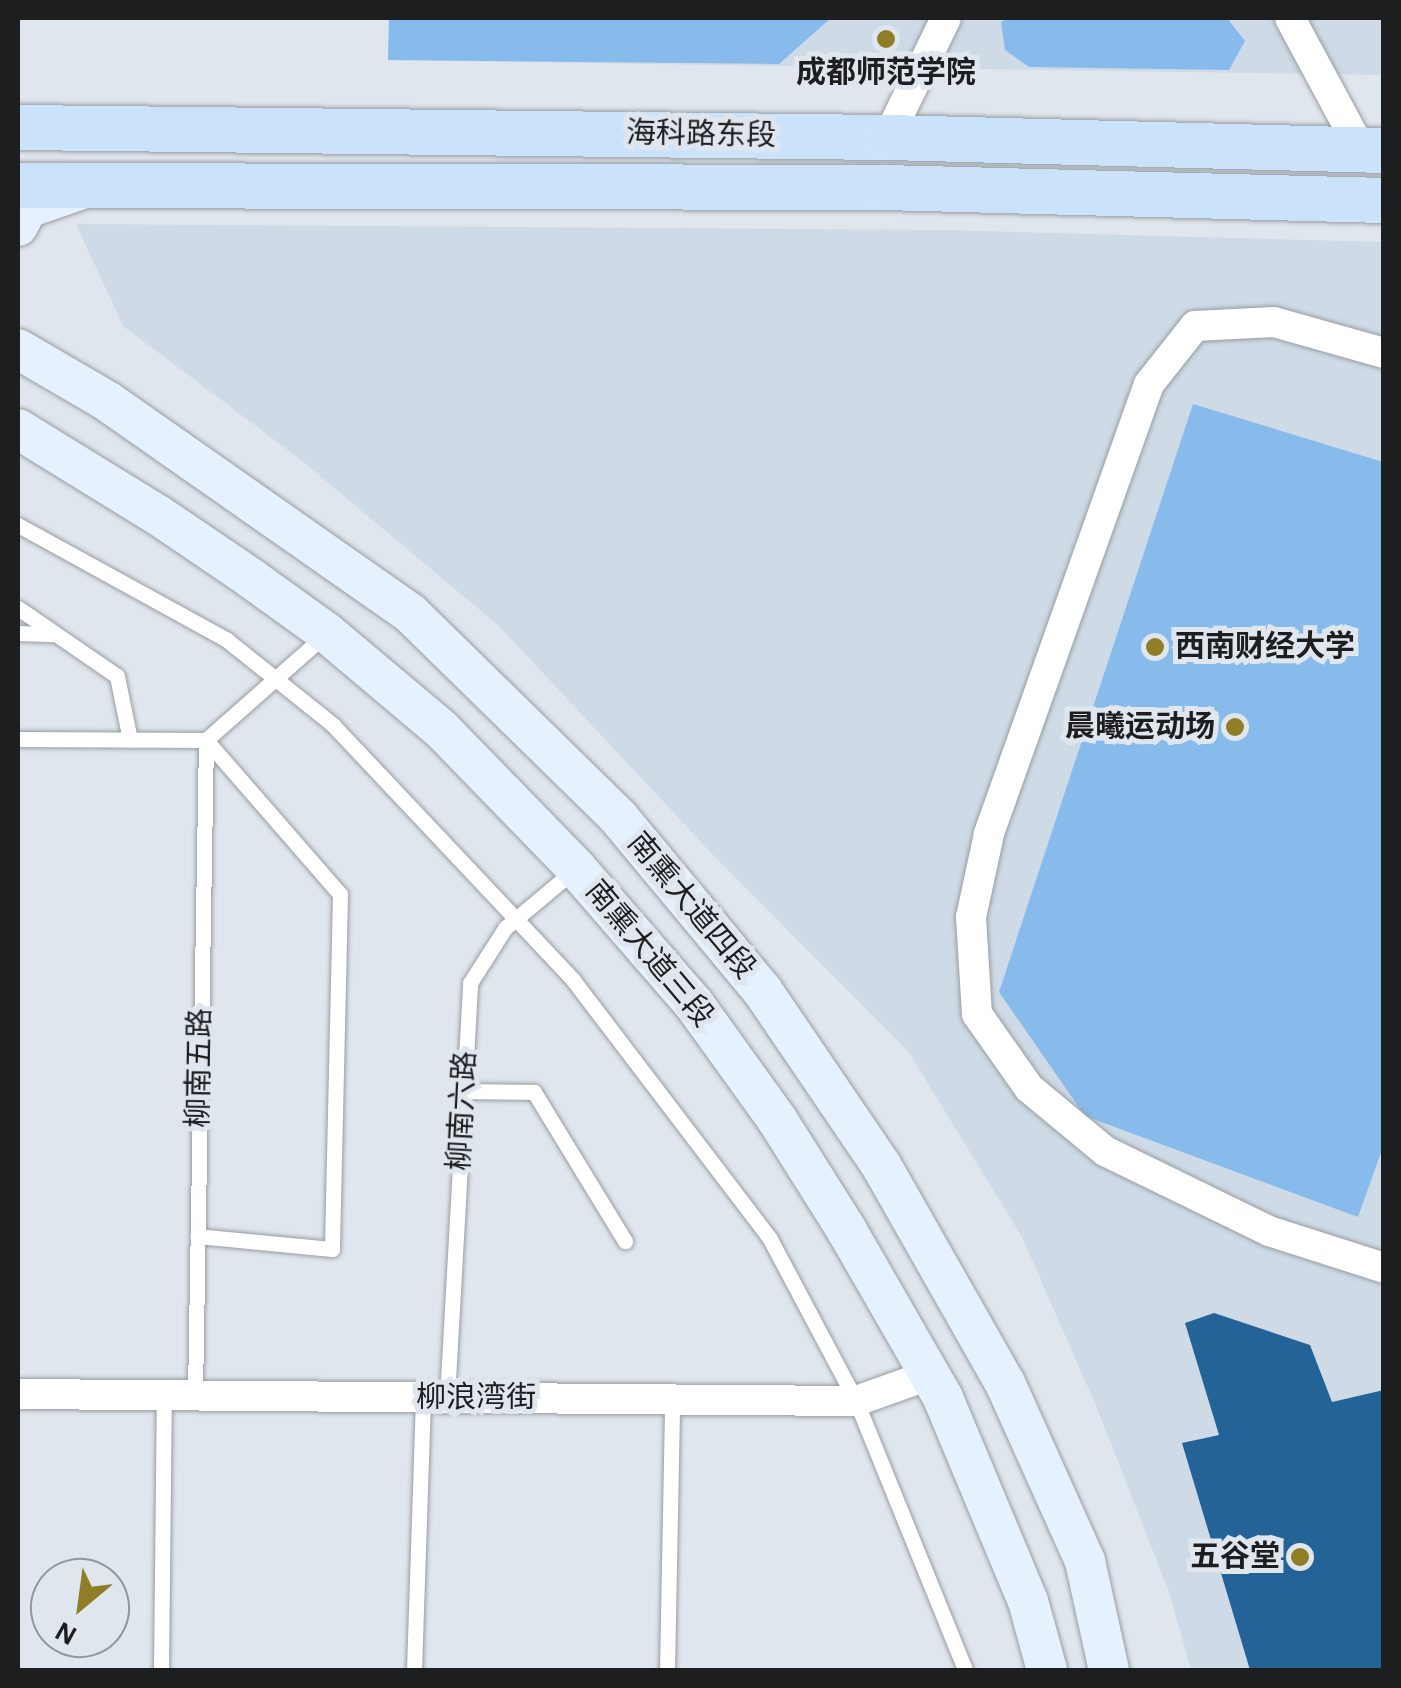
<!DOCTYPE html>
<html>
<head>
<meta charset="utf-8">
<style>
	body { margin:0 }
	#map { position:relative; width:1401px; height:1688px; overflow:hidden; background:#e0e6ed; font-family:"Alegreya Sans","Noto Sans SC",sans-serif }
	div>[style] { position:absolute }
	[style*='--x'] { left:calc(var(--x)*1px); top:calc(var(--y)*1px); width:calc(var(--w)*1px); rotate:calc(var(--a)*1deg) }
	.built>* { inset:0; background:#cedae6 }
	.green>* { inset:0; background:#87bbec }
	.building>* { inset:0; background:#246398 }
	.roads { filter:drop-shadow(0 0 2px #979da2) drop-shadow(0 0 2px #979da2) }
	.service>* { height:15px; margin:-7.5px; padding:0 7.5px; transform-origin:7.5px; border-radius:7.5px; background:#fff }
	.minor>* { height:30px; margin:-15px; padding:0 15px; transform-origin:15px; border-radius:15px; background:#fff }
	.secondary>* { height:40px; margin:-20px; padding:0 20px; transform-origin:20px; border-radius:20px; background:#e5f1fd }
	.primary>* { height:45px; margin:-22.5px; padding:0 22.5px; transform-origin:22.5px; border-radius:22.5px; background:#cbe3fa }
	.dots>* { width:28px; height:28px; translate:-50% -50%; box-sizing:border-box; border:5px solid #e0e6ed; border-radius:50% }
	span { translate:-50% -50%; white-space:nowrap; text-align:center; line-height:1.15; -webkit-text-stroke:10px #e0e6ed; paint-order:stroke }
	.poi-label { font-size:30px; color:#1c1e20; font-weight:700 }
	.left { translate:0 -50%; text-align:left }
	.right { translate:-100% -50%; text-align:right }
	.street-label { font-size:30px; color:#1c1e20 }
	.frame { position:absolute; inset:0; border:20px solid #1c1e20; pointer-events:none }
	.north { position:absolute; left:30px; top:1558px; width:100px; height:100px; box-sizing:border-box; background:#e0e6ed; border:2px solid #92969b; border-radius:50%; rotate:209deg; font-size:28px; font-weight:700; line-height:40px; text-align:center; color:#1c1e20 }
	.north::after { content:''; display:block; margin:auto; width:35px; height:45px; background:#8f7e24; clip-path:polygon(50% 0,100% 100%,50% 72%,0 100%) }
</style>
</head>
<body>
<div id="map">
	<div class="built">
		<i style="clip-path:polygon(389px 18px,1384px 18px,1383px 75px,388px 60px)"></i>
		<i style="clip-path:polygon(76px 224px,948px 230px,1383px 242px,1383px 1670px,1191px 1670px,1169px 1592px,1097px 1408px,1022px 1237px,908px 1051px,717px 859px,499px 626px,301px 460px,123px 326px)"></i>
	</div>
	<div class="green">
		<i style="clip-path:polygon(389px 18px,831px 18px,779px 64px,388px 60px)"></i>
		<i style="clip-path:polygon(1009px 18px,1227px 18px,1245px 41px,1229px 70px,1029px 67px,1005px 50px,1001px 22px)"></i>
		<i style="clip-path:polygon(1193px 404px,1383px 462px,1384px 1144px,1358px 1217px,1085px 1116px,999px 992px)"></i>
	</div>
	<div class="building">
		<i style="clip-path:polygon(1214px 1313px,1310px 1345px,1332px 1402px,1384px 1390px,1384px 1670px,1250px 1670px,1182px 1443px,1219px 1435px,1185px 1323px)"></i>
	</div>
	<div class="roads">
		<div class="service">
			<i style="--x:18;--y:525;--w:239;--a:28.8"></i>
			<i style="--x:227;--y:640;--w:136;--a:38.7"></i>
			<i style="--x:333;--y:725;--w:350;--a:46.7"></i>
			<i style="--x:573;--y:980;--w:325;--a:52.7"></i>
			<i style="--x:770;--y:1239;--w:183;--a:62"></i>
			<i style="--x:856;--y:1401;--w:290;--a:67.9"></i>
			<i style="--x:18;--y:608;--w:120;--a:34.5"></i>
			<i style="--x:117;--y:676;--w:65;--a:78.5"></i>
			<i style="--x:18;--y:633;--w:35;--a:2"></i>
			<i style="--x:18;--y:739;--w:188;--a:0.3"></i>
			<i style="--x:206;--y:740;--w:204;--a:49"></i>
			<i style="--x:340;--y:894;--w:355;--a:91.3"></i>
			<i style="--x:332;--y:1249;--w:135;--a:-174.5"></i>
			<i style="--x:464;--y:1091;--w:70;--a:0.8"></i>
			<i style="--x:534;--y:1092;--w:175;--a:58.6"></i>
			<i style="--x:195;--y:1395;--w:655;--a:-89.04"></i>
			<i style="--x:206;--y:740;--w:160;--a:-41.5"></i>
			<i style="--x:447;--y:1398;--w:416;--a:-86.8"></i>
			<i style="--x:470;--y:983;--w:65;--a:-57.5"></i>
			<i style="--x:505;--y:928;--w:90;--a:-40"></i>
			<i style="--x:161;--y:1670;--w:275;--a:-89.4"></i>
			<i style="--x:414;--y:1670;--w:273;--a:-88.1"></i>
			<i style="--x:667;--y:1670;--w:271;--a:-88.9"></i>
		</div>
		<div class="minor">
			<i style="--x:1290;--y:18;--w:150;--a:61.7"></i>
			<i style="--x:888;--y:137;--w:132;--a:-64"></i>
			<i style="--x:1384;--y:353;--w:114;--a:-164.3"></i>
			<i style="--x:1274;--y:322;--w:79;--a:177.1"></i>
			<i style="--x:1195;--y:326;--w:74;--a:128.4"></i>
			<i style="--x:1149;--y:384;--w:478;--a:109.6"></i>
			<i style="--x:989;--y:834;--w:85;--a:102.2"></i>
			<i style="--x:971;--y:917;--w:97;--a:86.5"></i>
			<i style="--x:977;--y:1014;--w:90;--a:54.9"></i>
			<i style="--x:1029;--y:1088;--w:99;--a:39.7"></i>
			<i style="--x:1105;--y:1151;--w:182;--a:26"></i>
			<i style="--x:1269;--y:1231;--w:121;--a:17.8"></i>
			<i style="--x:18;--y:1394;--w:838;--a:0.48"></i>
			<i style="--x:856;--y:1401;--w:77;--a:-19.6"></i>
		</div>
		<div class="secondary">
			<i style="--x:18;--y:226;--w:20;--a:-63"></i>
			<i style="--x:27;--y:208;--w:55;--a:-19.1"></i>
			<i style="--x:18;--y:349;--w:103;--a:30.3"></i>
			<i style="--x:107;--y:401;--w:370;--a:35"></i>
			<i style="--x:410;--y:613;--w:293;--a:44.4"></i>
			<i style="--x:619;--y:818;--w:224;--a:50.3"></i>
			<i style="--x:762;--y:990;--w:212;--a:55.8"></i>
			<i style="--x:881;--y:1165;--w:251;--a:60.4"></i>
			<i style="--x:1005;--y:1383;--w:195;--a:65.8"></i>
			<i style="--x:1085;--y:1561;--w:112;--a:77.6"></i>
			<i style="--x:18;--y:429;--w:164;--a:31.6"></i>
			<i style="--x:158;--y:515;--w:114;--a:34.2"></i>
			<i style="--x:252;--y:579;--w:92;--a:35.8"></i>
			<i style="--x:327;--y:633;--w:150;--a:40.1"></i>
			<i style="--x:442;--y:730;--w:192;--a:45.8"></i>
			<i style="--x:576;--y:868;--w:180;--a:49.1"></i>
			<i style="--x:694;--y:1004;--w:144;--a:54.3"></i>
			<i style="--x:778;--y:1121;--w:128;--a:57.8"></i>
			<i style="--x:846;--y:1229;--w:195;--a:60.1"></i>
			<i style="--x:943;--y:1398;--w:220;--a:67.3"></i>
			<i style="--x:1028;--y:1601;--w:72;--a:74.6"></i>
		</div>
		<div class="primary">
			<i style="--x:18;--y:127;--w:870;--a:0.66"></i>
			<i style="--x:888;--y:137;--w:496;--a:1.5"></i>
			<i style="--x:18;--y:185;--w:866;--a:0.13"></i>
			<i style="--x:884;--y:187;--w:500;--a:1.49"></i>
		</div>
	</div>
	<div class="dots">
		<i style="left:886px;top:39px;background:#8f7e24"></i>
		<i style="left:1155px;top:647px;background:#8f7e24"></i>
		<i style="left:1235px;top:727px;background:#8f7e24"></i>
		<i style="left:1300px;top:1557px;background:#8f7e24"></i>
	</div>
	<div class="poi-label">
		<span style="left:886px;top:73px">成都师范学院</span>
		<span class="left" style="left:1175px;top:647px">西南财经大学</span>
		<span class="right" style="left:1215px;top:727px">晨曦运动场</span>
		<span class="right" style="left:1280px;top:1557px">五谷堂</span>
	</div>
	<div class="street-label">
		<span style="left:701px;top:135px;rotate:1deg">海科路东段</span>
		<span style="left:691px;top:906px;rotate:50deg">南熏大道四段</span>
		<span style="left:649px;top:954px;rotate:50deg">南熏大道三段</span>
		<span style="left:200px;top:1068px;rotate:-89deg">柳南五路</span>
		<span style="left:463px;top:1111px;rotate:-87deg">柳南六路</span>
		<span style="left:476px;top:1398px">柳浪湾街</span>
	</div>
	<div class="frame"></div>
	<div class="north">N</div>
</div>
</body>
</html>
